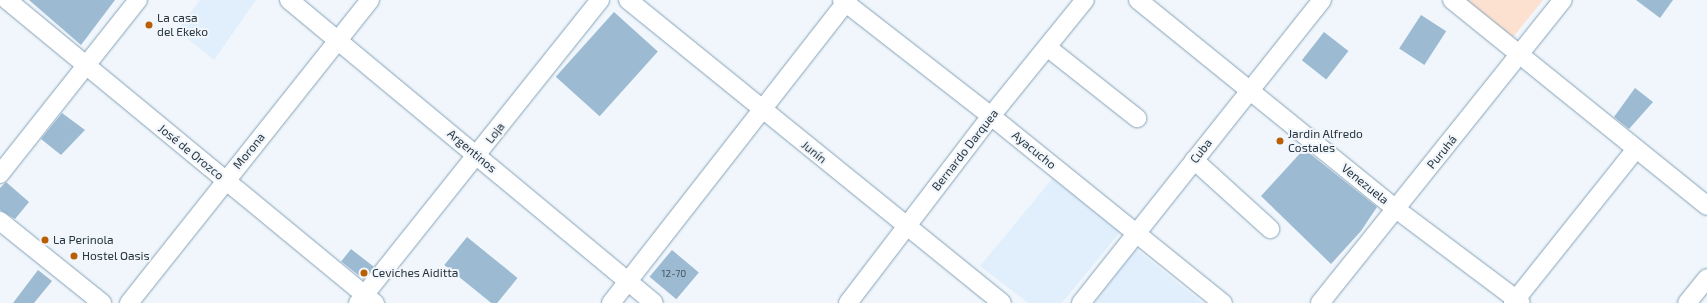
<!DOCTYPE html>
<html>
<head>
<meta charset="utf-8">
<style>
	body { margin:0 }
	#map { position:relative; width:1707px; height:303px; overflow:hidden; background:#f0f6fb; font-family:"Exo 2",sans-serif }
	div>[style] { position:absolute }
	[style*='--x'] { left:calc(var(--x)*1px); top:calc(var(--y)*1px); width:calc(var(--w)*1px); rotate:calc(var(--a)*1deg) }
	.built>* { inset:0; background:#e1effc }
	.green>* { inset:0; background:#fde1d0 }
	.building>* { inset:0; background:#9cbad1; transform-origin:0 0 }
	.roads { filter:drop-shadow(0 0 1px #85a2b9) drop-shadow(0 0 1px #85a2b9) }
	.street>* { height:18px; margin:-9px; padding:0 9px; transform-origin:9px; border-radius:9px; background:#fff }
	.dots>* { width:11px; height:11px; translate:-50% -50%; box-sizing:border-box; border:2px solid #f0f6fb; border-radius:50% }
	span { translate:-50% -50%; white-space:nowrap; text-align:center; line-height:1.15; -webkit-text-stroke:4px #f0f6fb; paint-order:stroke }
	.number-label { font-size:10px; color:#465664 }
	.number-label span { -webkit-text-stroke-width:0 }
	.poi-label { font-size:12px; color:#29353f }
	.left { translate:0 -50%; text-align:left }
	.street-label { font-size:12px; color:#29353f }
</style>
</head>
<body>
<div id="map">
	<div class="built">
		<i style="clip-path:polygon(200px 0,256px 0,214px 60px,177px 30px)"></i>
		<i style="clip-path:polygon(1053px 178px,1121px 231px,1062px 303px,1028px 303px,980px 266px)"></i>
		<i style="clip-path:polygon(1136px 249px,1203px 303px,1094px 303px)"></i>
	</div>
	<div class="green">
		<i style="clip-path:polygon(1466px 0,1543px 0,1513px 37px)"></i>
	</div>
	<div class="building">
		<i style="clip-path:polygon(29px 0,115px 0,81px 45px)"></i>
		<i style="clip-path:polygon(1636px 0,1673px 0,1660px 18px)"></i>
		<i style="left:614px;top:12px;width:59px;height:87px;rotate:42deg"></i>
		<i style="left:1421px;top:15px;width:30px;height:40px;rotate:33deg"></i>
		<i style="left:1324px;top:32px;width:31px;height:36px;rotate:38deg"></i>
		<i style="clip-path:polygon(1635px 88px,1653px 102px,1629px 129px,1614px 117px)"></i>
		<i style="clip-path:polygon(62px 113px,85px 130px,61px 155px,41px 139px)"></i>
		<i style="clip-path:polygon(1304px 149px,1377px 207px,1361px 231px,1331px 264px,1261px 196px)"></i>
		<i style="clip-path:polygon(6px 182px,29px 202px,15px 219px,0 210px,0 188px)"></i>
		<i style="left:467px;top:237px;width:65px;height:36px;rotate:39deg"></i>
		<i style="left:351px;top:249px;width:29px;height:16px;rotate:38deg"></i>
		<i style="left:672px;top:250px;width:35px;height:35px;rotate:40deg"></i>
		<i style="clip-path:polygon(38px 270px,52px 281px,34px 303px,13px 303px)"></i>
	</div>
	<div class="roads">
		<div class="street">
			<i style="--x:7;--y:0;--w:477;--a:39.5"></i>
			<i style="--x:289;--y:0;--w:474;--a:39.7"></i>
			<i style="--x:628;--y:0;--w:481;--a:39"></i>
			<i style="--x:842;--y:0;--w:189;--a:37.9"></i>
			<i style="--x:991;--y:116;--w:298;--a:38.9"></i>
			<i style="--x:1138;--y:0;--w:332;--a:39"></i>
			<i style="--x:1396;--y:209;--w:156;--a:36.9"></i>
			<i style="--x:1452;--y:0;--w:328;--a:38.9"></i>
			<i style="--x:1047;--y:47;--w:115;--a:38.3"></i>
			<i style="--x:1194;--y:160;--w:103;--a:42.2"></i>
			<i style="--x:0;--y:174;--w:222;--a:-51.6"></i>
			<i style="--x:0;--y:221;--w:131;--a:38.8"></i>
			<i style="--x:129;--y:303;--w:387;--a:-51.5"></i>
			<i style="--x:358;--y:303;--w:388;--a:-51.4"></i>
			<i style="--x:611;--y:303;--w:385;--a:-52"></i>
			<i style="--x:848;--y:303;--w:235;--a:-52.6"></i>
			<i style="--x:991;--y:116;--w:149;--a:-51"></i>
			<i style="--x:1081;--y:303;--w:387;--a:-51.5"></i>
			<i style="--x:1320;--y:303;--w:388;--a:-51.3"></i>
			<i style="--x:1513;--y:303;--w:197;--a:-51.4"></i>
			<i style="--x:1687;--y:303;--w:32;--a:-51"></i>
		</div>
	</div>
	<div class="dots">
		<i style="left:149px;top:25px;background:#ba5e04"></i>
		<i style="left:1280px;top:141px;background:#ba5e04"></i>
		<i style="left:45px;top:240px;background:#ba5e04"></i>
		<i style="left:74px;top:256px;background:#ba5e04"></i>
		<i style="left:364px;top:273px;background:#ba5e04"></i>
	</div>
	<div class="number-label">
		<span style="left:674px;top:274px">12-70</span>
	</div>
	<div class="poi-label">
		<span class="left" style="left:157px;top:25px">La casa<br>del Ekeko</span>
		<span class="left" style="left:1288px;top:141px">Jardin Alfredo<br>Costales</span>
		<span class="left" style="left:53px;top:240px">La Perinola</span>
		<span class="left" style="left:82px;top:256px">Hostel Oasis</span>
		<span class="left" style="left:372px;top:273px">Ceviches Aiditta</span>
	</div>
	<div class="street-label">
		<span style="left:495px;top:133px;rotate:-52deg">Loja</span>
		<span style="left:965px;top:150px;rotate:-52deg">Bernardo Darquea</span>
		<span style="left:1034px;top:150px;rotate:39deg">Ayacucho</span>
		<span style="left:249px;top:151px;rotate:-51deg">Morona</span>
		<span style="left:472px;top:151px;rotate:40deg">Argentinos</span>
		<span style="left:1201px;top:151px;rotate:-52deg">Cuba</span>
		<span style="left:191px;top:152px;rotate:39deg">José de Orozco</span>
		<span style="left:814px;top:152px;rotate:39deg">Junín</span>
		<span style="left:1442px;top:152px;rotate:-51deg">Puruhá</span>
		<span style="left:1365px;top:184px;rotate:39deg">Venezuela</span>
	</div>
</div>
</body>
</html>
